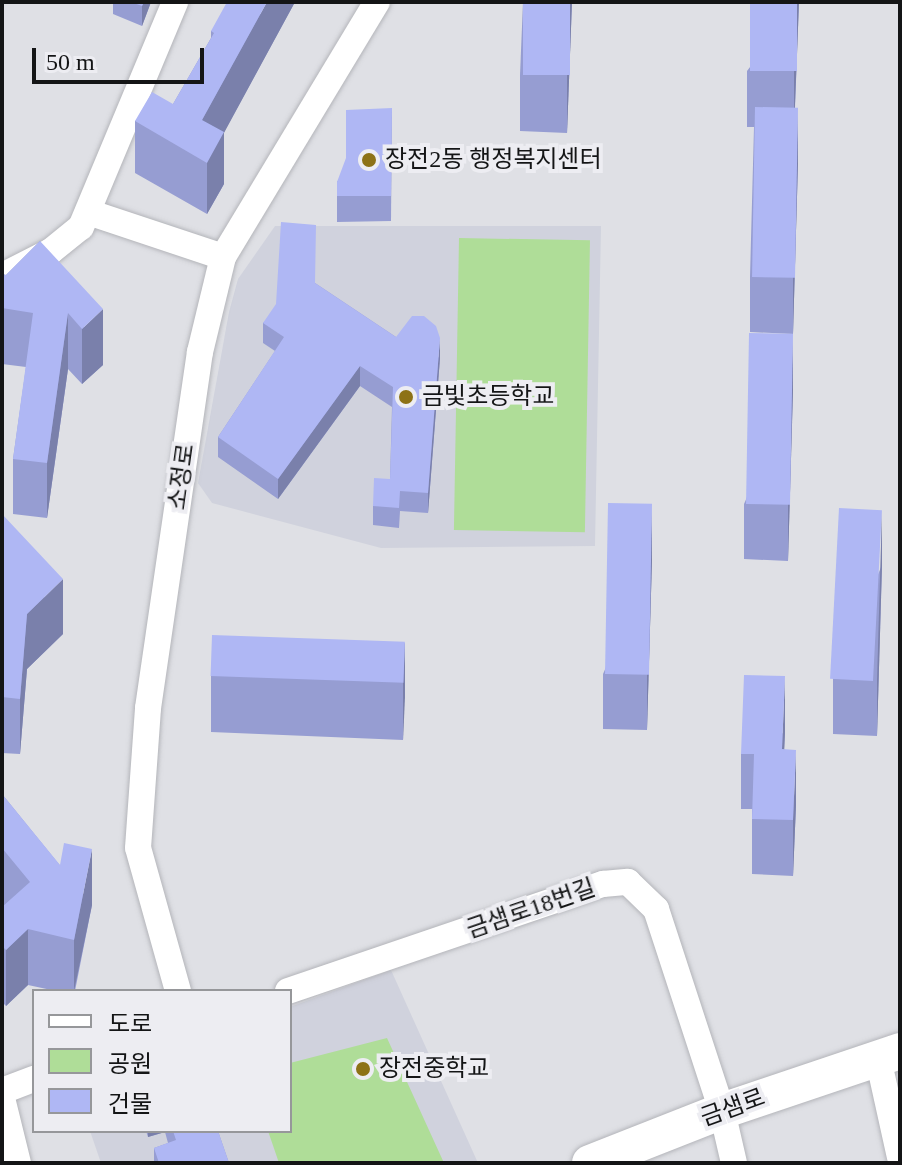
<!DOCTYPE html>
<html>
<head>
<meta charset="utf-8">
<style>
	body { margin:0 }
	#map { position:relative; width:902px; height:1165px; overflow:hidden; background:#dfe0e5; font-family:"Times New Roman","Noto Sans KR",serif }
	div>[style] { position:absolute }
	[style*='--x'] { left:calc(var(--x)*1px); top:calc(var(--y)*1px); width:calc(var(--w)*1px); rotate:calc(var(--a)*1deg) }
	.built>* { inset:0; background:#d0d2dd }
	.green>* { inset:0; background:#afdd98; transform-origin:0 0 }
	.roads { filter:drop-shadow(0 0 2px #b4b5ba) drop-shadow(0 0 2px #b4b5ba) }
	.minor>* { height:26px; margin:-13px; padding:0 13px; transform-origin:13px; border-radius:13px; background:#fff }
	.secondary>* { height:36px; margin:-18px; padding:0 18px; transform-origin:18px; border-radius:18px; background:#fff }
	.wall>* { inset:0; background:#969dd2 }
	.shaded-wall>* { inset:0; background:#7a80ab }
	.building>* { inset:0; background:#afb7f4; transform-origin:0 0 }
	.dots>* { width:22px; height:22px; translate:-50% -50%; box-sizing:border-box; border:4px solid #ededf2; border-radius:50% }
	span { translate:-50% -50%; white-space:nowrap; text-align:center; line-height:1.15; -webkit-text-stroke:8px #ededf2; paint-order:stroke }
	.poi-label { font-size:24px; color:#141516 }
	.left { translate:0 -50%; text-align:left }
	.street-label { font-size:24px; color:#141516 }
	.frame { position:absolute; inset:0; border:4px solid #141516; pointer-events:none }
	.legend { position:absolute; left:32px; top:989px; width:260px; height:144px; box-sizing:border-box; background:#ededf2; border:2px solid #96979a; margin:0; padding:10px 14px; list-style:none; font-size:24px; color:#141516 }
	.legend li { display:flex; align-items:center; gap:16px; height:40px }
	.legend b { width:40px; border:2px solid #96979a }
	.scale { position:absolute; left:32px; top:48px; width:172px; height:36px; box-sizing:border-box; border:4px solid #141516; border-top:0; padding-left:10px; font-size:24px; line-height:28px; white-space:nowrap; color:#141516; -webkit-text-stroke:6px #ededf2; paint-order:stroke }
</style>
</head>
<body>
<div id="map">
	<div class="built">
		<i style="clip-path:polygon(275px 226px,601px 226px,595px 546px,381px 548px,212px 503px,198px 483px,229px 312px,238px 279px)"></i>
		<i style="clip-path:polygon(391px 970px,478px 1163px,101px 1163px,90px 1131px,290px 1131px,290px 1007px)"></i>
	</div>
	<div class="green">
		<i style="left:459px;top:238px;width:131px;height:292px;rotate:1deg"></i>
		<i style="clip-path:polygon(387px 1038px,444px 1163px,279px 1163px,268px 1131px,290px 1131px,290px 1063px)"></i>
	</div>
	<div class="roads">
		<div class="minor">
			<i style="--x:88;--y:212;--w:142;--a:18.4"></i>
			<i style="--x:2;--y:276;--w:55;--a:-27"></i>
			<i style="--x:51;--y:251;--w:38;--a:-39"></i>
			<i style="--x:81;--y:227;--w:244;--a:-67.3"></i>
			<i style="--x:178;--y:991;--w:148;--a:-105.6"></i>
			<i style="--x:138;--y:848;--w:140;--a:-85.9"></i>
			<i style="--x:148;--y:708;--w:360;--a:-81.7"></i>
			<i style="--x:200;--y:352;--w:98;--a:-76.4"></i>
			<i style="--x:223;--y:257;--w:298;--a:-58.9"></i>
			<i style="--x:288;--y:991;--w:333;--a:-18.8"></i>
			<i style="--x:603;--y:884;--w:25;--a:-5"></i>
			<i style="--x:628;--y:882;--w:39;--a:44"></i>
			<i style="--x:656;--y:909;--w:213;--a:71.9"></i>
			<i style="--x:722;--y:1111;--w:53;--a:77"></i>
			<i style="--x:878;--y:1058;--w:101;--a:77.5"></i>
			<i style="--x:2;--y:1091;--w:34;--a:-21"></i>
			<i style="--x:2;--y:1098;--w:67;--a:76.2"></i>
		</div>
		<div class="secondary">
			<i style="--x:590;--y:1163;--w:142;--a:-21.5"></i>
			<i style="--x:722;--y:1111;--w:188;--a:-18.6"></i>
		</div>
	</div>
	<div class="wall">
		<i style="clip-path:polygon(113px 2px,151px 2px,142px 26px,113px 14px)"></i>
		<i style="clip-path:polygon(295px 2px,224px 132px,224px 184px,207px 214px,135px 173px,135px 121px,173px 104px,211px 38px,211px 31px)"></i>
		<i style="clip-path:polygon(523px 2px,572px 2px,567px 133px,520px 131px,520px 75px)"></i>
		<i style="clip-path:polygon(799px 2px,795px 108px,798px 163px,793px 334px,750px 332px,750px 277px,754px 127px,747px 127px,747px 71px)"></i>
		<i style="clip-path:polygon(392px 108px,391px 221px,337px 222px,337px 182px)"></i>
		<i style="clip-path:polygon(40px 241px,103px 365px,82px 384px,68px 369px,47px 518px,13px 514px,13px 459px,26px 367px,2px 364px,2px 274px,6px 275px)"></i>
		<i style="clip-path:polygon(315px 283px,396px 337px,440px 358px,428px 513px,400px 511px,399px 528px,373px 525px,373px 506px,390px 479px,392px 407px,360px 386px,278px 499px,218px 457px,218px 437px,275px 351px,263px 343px,263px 323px)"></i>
		<i style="clip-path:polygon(793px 390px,788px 561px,744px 559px,744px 504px)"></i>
		<i style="clip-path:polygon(2px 514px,63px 634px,27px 669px,20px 754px,2px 753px)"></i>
		<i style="clip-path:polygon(652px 560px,647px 730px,603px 729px,603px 674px)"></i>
		<i style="clip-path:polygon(882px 565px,877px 736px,833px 734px,833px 679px)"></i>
		<i style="clip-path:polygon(405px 643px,403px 740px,211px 732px,211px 676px)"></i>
		<i style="clip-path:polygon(785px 732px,784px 749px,796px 805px,793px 876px,752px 874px,752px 809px,741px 809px,741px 754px)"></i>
		<i style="clip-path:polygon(2px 794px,92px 905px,75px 991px,56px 991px,28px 985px,6px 1006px,2px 1002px,2px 907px,4px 905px,2px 903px)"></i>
		<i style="clip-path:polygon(146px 1131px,218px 1131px,229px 1163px,154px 1163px,154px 1148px,168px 1143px,165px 1132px,148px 1137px)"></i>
	</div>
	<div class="shaded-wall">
		<i style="clip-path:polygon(144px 2px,151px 2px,142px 26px,142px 6px)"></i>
		<i style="clip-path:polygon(267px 2px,295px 2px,218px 144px,224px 132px,224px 184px,207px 214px,207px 163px,202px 120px)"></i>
		<i style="clip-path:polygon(570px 2px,572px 2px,567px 133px,567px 77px)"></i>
		<i style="clip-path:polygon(797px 2px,799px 2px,794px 129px,794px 73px)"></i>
		<i style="clip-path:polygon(798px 108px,798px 163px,793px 334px,793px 279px)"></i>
		<i style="clip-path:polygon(103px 309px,103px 365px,82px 384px,82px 329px)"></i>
		<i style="clip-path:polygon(68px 313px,68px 369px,47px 518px,47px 463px)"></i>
		<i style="clip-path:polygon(793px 334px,793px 390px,788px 561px,788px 505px)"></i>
		<i style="clip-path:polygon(440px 338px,440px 358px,428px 513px,428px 493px)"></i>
		<i style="clip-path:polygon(360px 366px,360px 386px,278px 499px,278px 479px)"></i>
		<i style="clip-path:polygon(652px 504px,652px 560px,647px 730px,647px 675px)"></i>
		<i style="clip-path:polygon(882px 510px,882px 565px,877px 736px,877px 681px)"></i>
		<i style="clip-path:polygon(63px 579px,63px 634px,27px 669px,20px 754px,20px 699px,27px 614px)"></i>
		<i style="clip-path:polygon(405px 643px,405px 698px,403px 740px,403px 684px)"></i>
		<i style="clip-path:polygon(785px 676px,785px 732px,782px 805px,782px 749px)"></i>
		<i style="clip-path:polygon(796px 750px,796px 805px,793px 876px,793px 820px)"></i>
		<i style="clip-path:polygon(92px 849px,92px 905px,74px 991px,74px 940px)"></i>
		<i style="clip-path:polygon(28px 929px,28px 985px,6px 1006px,6px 950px)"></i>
		<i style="clip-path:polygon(148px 1131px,165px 1131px,165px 1132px,148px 1137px)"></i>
	</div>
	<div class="building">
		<i style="clip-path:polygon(131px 2px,144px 2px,142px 6px)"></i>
		<i style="clip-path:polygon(227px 2px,267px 2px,202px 120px,224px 132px,207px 163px,135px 121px,152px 92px,173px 104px,214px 33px,211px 31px)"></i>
		<i style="left:523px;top:2px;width:47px;height:73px"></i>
		<i style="left:750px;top:2px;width:47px;height:69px"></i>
		<i style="left:755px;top:107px;width:43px;height:170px;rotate:1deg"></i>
		<i style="clip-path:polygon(392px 108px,391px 196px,337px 196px,337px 182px,346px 158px,346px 110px)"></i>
		<i style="clip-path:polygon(281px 222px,316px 225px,315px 283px,396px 337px,412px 316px,424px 316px,436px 326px,440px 338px,428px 493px,400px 491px,399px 508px,373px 506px,374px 478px,390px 479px,393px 387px,360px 366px,278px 479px,218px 437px,284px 337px,263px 323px,276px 304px)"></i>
		<i style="clip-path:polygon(40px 241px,103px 309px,82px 329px,68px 313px,47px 463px,13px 459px,33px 313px,2px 308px,2px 274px,6px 275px)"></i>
		<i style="left:749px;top:333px;width:44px;height:171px;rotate:1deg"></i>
		<i style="left:608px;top:503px;width:44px;height:171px;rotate:1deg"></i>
		<i style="left:839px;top:508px;width:43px;height:171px;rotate:3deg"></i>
		<i style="clip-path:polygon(2px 514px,63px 579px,27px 614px,20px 699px,2px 697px)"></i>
		<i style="left:212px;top:635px;width:193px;height:41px;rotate:2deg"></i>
		<i style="clip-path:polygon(744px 675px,785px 676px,782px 749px,796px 750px,793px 820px,752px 819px,754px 754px,741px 754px)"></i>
		<i style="clip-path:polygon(2px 794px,60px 865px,64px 843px,92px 849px,74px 940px,28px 929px,6px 950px,2px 946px,2px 907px,30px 882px,2px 848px)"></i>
		<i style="clip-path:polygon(173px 1131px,218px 1131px,229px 1163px,159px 1163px,154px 1148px,176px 1140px)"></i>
	</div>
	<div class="dots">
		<i style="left:369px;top:160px;background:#8d7216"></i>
		<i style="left:406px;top:397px;background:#8d7216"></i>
		<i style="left:363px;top:1069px;background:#8d7216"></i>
	</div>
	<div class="poi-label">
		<span class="left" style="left:385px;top:160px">장전2동 행정복지센터</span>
		<span class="left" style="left:422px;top:397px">금빛초등학교</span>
		<span class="left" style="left:379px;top:1069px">장전중학교</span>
	</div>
	<div class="street-label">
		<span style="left:182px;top:477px;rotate:-82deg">소정로</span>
		<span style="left:531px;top:909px;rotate:-19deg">금샘로18번길</span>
		<span style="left:733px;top:1108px;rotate:-20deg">금샘로</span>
	</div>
	<div class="frame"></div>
	<ul class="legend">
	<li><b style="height:10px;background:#fff"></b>도로</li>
	<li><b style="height:22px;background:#afdd98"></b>공원</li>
	<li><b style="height:22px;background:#afb7f4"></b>건물</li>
	</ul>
	<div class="scale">50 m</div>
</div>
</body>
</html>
